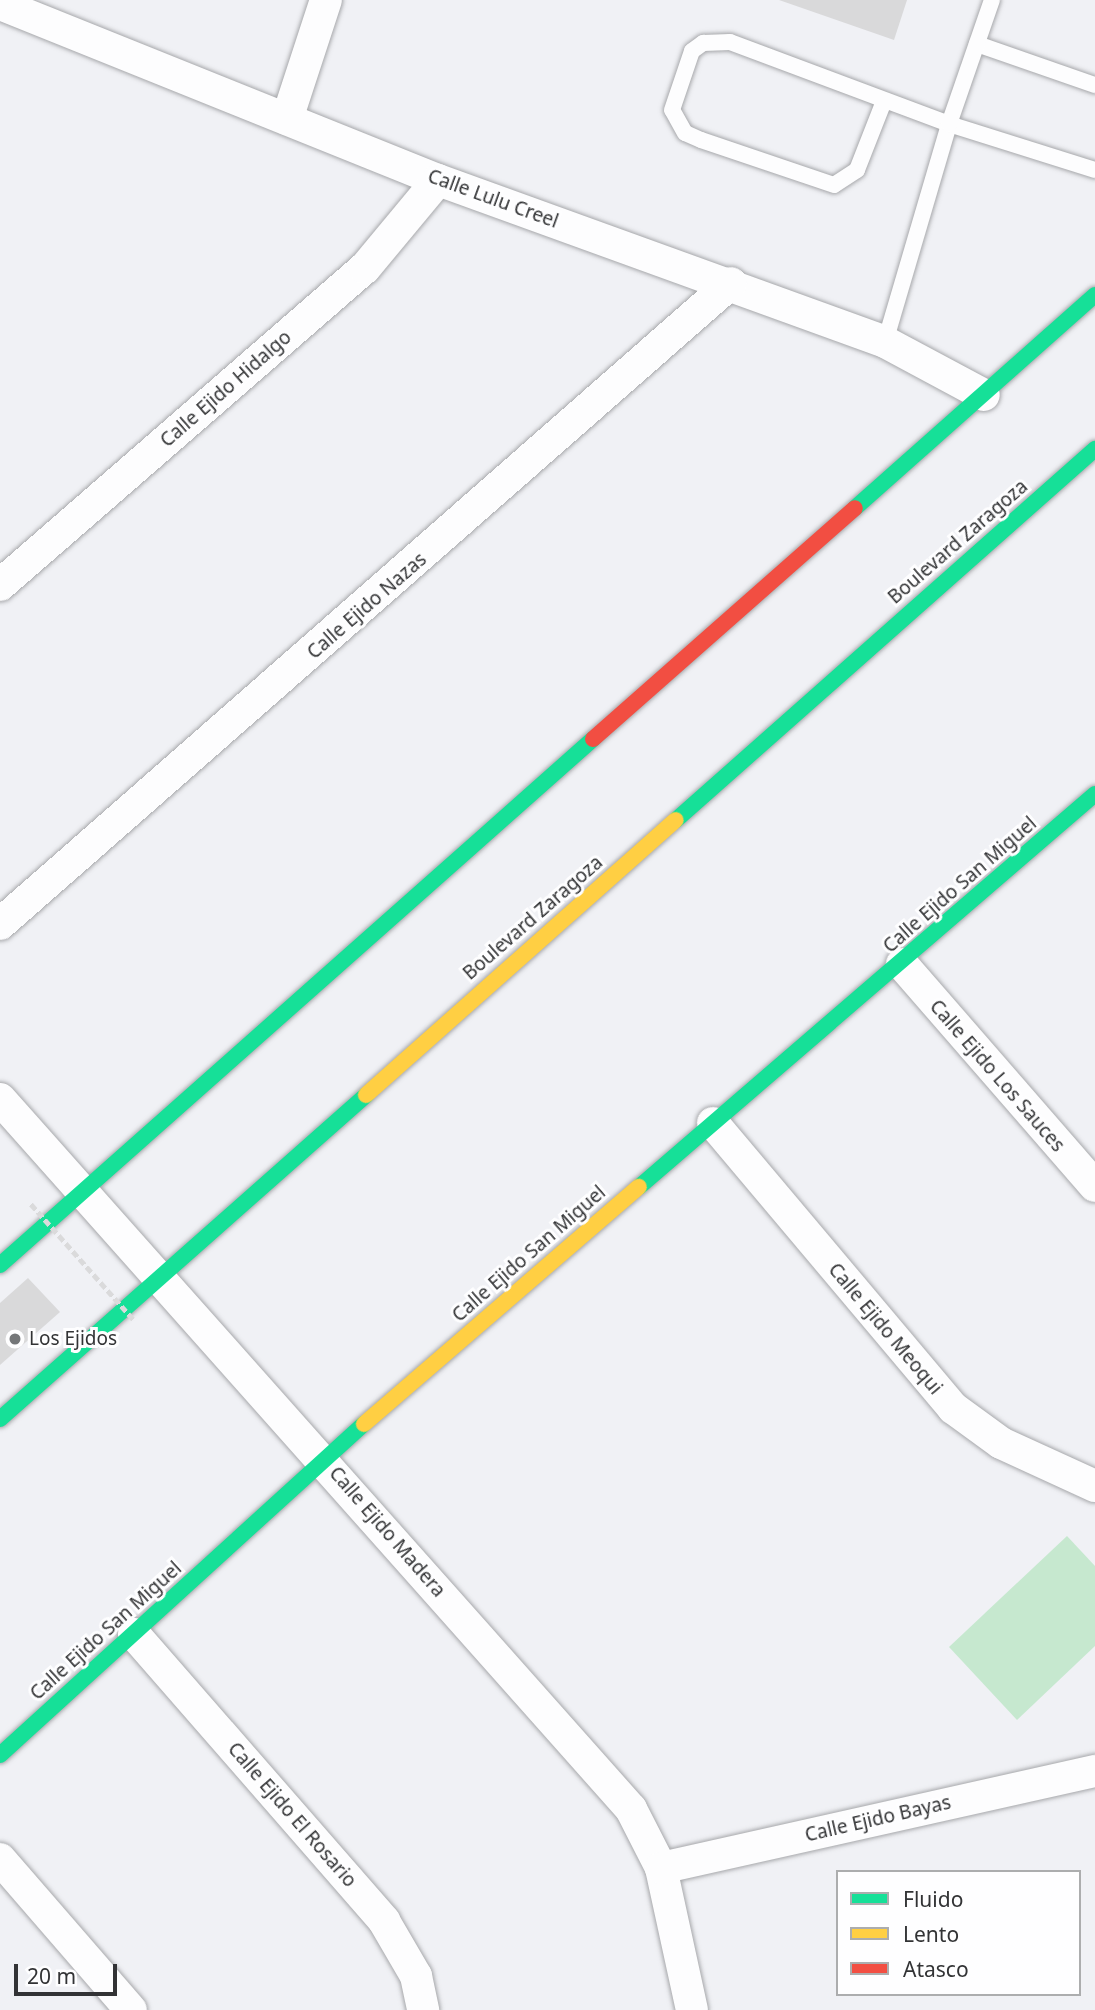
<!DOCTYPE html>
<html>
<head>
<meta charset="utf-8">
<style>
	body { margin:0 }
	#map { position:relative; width:1095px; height:2010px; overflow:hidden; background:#f0f1f5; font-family:"Noto Sans",sans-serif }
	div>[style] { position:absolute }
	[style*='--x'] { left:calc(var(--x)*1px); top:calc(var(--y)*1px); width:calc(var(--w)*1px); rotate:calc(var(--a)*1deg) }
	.green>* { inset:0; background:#c6e8cf }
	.building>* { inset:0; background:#d9d9da }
	.roads { filter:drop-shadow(0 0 2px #a7a8ab) drop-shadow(0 0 2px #a7a8ab) }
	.lane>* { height:16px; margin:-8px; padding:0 8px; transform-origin:8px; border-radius:8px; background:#fdfdfe }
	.street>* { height:32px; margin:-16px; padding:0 16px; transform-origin:16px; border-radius:16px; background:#fdfdfe }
	.fast>* { height:16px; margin:-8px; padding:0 8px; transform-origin:8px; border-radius:8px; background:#16e098 }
	.slow>* { height:16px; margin:-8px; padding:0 8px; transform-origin:8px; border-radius:8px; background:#ffcf43 }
	.jam>* { height:16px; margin:-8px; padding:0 8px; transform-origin:8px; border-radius:8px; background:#f24e42 }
	.path-bridge>* { height:4.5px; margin-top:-2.25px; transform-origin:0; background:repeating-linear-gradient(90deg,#dadadb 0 7px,transparent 0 10.5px) }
	.dots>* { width:19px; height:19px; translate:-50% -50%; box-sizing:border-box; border:4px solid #fefeff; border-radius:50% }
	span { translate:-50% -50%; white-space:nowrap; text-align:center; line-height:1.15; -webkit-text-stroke:6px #fefeff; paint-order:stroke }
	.street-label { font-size:19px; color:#323335 }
	.poi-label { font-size:19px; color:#323335 }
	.left { translate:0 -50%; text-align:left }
	.legend { position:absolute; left:836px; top:1870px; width:245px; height:126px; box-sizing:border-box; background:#fefeff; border:2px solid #acadae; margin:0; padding:9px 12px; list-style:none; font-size:21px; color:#323335 }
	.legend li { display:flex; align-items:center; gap:14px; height:35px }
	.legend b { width:35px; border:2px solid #acadae }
	.scale { position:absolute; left:14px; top:1964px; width:103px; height:32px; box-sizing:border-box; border:4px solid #323335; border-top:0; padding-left:9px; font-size:21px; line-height:24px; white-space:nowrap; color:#323335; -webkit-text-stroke:5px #fefeff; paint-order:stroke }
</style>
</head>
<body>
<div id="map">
	<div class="green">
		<i style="clip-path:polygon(1067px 1536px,1095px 1566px,1095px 1646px,1017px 1720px,949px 1647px)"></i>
	</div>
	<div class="building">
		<i style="clip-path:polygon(779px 0,907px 0,894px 40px)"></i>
		<i style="clip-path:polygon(28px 1278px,60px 1312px,0 1365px,0 1303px)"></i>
	</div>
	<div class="roads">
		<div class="lane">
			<i style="--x:977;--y:44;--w:125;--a:19.2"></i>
			<i style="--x:884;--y:101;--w:74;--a:111.4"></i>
			<i style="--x:857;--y:170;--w:27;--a:147"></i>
			<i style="--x:834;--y:185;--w:140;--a:-161.3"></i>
			<i style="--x:701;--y:140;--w:17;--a:-156"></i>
			<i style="--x:685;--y:133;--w:26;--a:-119"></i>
			<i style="--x:672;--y:110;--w:62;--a:-71.3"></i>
			<i style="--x:692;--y:51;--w:14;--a:-36"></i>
			<i style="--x:703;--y:43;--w:27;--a:-2"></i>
			<i style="--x:730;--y:42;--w:234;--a:20.5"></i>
			<i style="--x:949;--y:124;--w:153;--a:17.5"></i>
			<i style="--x:885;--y:342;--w:227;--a:-73.6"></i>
			<i style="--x:949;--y:124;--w:131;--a:-70.9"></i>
		</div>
		<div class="street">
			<i style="--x:0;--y:4;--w:472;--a:21.9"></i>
			<i style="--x:438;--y:180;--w:475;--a:19.9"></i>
			<i style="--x:885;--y:342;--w:112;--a:28.2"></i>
			<i style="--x:287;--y:119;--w:125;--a:-71.9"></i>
			<i style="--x:0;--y:585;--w:483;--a:-41"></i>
			<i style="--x:365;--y:268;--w:114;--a:-50.3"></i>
			<i style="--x:0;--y:924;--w:972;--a:-41.25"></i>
			<i style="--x:902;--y:964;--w:294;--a:49"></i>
			<i style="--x:0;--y:1099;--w:950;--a:48.37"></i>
			<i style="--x:631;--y:1809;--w:66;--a:63"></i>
			<i style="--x:661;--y:1868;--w:145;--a:77.7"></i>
			<i style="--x:713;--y:1123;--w:373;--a:49.9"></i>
			<i style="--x:953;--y:1408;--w:59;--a:36.1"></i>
			<i style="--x:1001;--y:1443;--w:103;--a:24.6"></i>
			<i style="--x:134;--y:1634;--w:381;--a:48.9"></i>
			<i style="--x:384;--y:1921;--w:64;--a:59.8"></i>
			<i style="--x:416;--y:1976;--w:35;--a:78"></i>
			<i style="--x:0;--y:1859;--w:200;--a:49.1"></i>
			<i style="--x:661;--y:1868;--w:445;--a:-12.6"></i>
		</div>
		<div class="fast">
			<i style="--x:855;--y:508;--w:321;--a:-41.6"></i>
			<i style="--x:676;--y:820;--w:560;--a:-41.52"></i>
			<i style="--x:639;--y:1187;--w:602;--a:-40.76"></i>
			<i style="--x:0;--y:1265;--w:793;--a:-41.57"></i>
			<i style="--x:0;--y:1419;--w:489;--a:-41.5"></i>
			<i style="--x:0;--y:1755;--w:492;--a:-42.3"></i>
		</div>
		<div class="slow">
			<i style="--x:366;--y:1095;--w:414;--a:-41.6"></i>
			<i style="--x:364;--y:1424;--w:363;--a:-40.8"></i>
		</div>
		<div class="jam">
			<i style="--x:593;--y:739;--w:349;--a:-41.4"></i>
		</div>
	</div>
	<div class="path-bridge">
		<i style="--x:31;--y:1204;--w:157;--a:48.4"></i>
	</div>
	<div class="dots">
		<i style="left:15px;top:1339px;background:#747678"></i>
	</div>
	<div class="street-label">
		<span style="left:493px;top:199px;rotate:20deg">Calle Lulu Creel</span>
		<span style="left:226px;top:389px;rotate:-41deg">Calle Ejido Hidalgo</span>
		<span style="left:958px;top:542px;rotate:-41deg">Boulevard Zaragoza</span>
		<span style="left:367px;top:606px;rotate:-41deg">Calle Ejido Nazas</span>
		<span style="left:960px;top:885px;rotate:-41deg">Calle Ejido San Miguel</span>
		<span style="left:533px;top:918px;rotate:-41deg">Boulevard Zaragoza</span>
		<span style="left:997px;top:1076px;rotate:49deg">Calle Ejido Los Sauces</span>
		<span style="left:529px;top:1254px;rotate:-41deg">Calle Ejido San Miguel</span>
		<span style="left:885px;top:1329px;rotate:50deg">Calle Ejido Meoqui</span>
		<span style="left:387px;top:1532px;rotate:49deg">Calle Ejido Madera</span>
		<span style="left:106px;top:1631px;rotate:-42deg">Calle Ejido San Miguel</span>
		<span style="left:292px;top:1815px;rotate:49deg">Calle Ejido El Rosario</span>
		<span style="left:878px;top:1819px;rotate:-13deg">Calle Ejido Bayas</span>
	</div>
	<div class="poi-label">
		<span class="left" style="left:29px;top:1339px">Los Ejidos</span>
	</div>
	<ul class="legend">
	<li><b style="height:9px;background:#16e098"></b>Fluido</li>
	<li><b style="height:9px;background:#ffcf43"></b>Lento</li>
	<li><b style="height:9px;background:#f24e42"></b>Atasco</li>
	</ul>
	<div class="scale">20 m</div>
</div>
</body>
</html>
